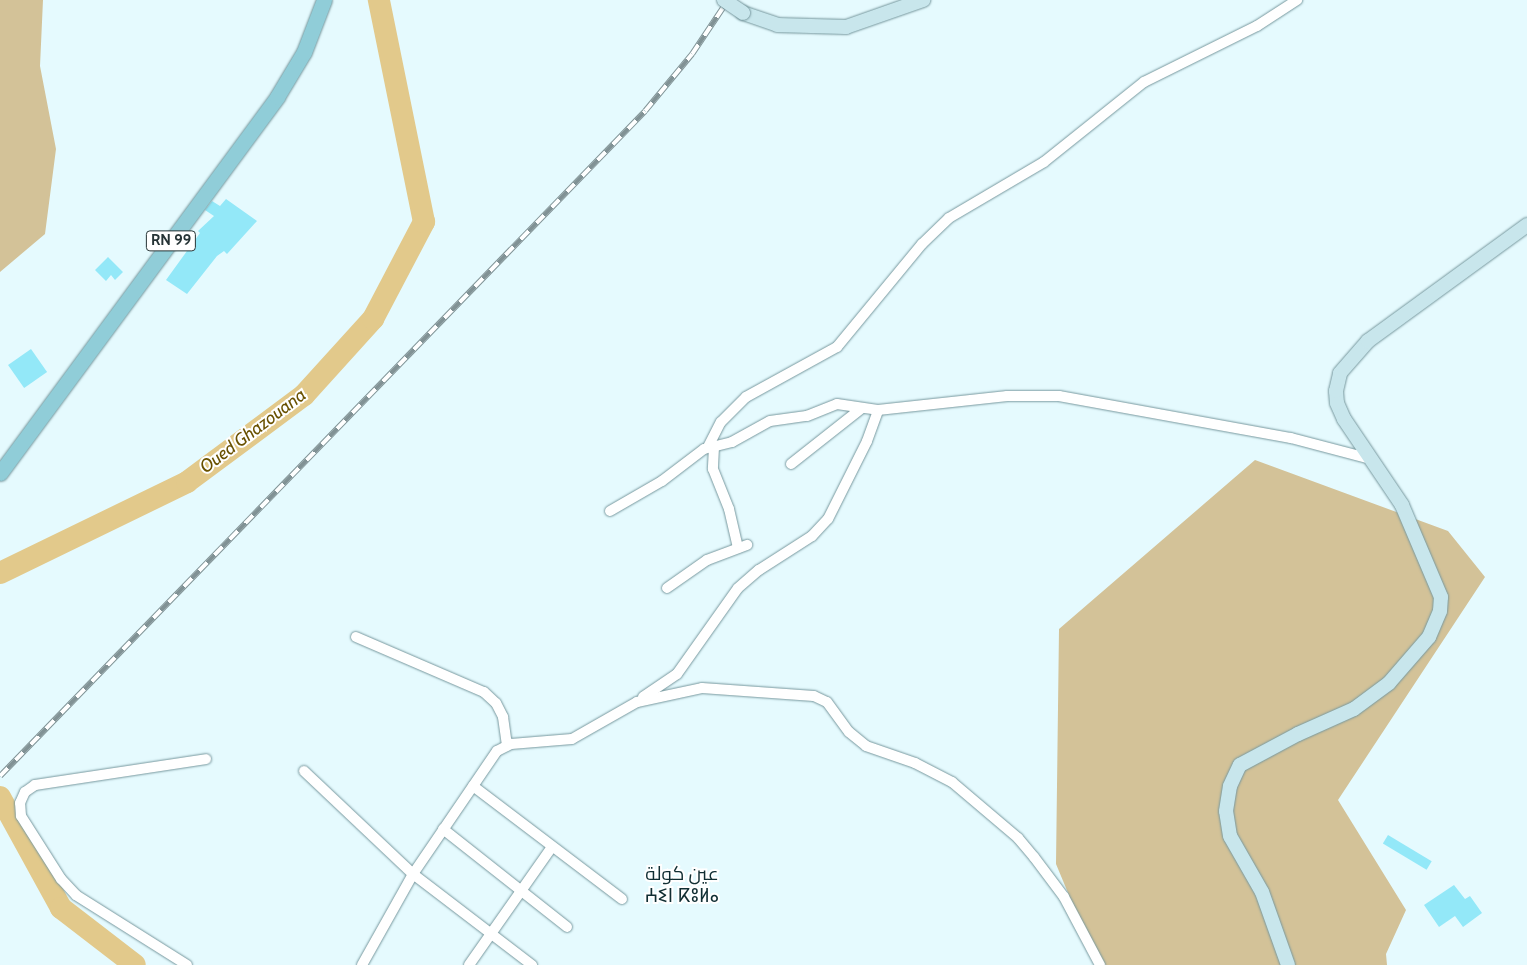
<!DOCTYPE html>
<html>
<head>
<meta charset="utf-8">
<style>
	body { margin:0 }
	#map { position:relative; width:1527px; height:965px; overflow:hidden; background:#e5fafe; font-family:Cabin,Cairo,"Noto Sans Tifinagh",sans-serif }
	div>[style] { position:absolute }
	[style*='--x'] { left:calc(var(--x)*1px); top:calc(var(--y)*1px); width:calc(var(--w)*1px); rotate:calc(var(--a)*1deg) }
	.green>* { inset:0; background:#d3c298 }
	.river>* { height:22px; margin:-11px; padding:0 11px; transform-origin:11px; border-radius:11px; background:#e2c98b }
	.building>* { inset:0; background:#93e8f8; transform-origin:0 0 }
	.roads { filter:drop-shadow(0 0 1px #77989e) drop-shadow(0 0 1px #77989e) }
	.street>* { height:10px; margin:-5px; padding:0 5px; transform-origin:5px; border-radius:5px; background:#fff }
	.secondary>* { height:14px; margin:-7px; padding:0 7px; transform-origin:7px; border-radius:7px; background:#c8e6ec }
	.primary>* { height:15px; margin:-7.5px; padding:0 7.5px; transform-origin:7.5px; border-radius:7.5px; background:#90cdd8 }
	.rail>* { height:5.5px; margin-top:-2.75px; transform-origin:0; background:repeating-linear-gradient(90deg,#fff 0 11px,#819295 0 22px); box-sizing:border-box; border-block:1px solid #819295 }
	.bridges { filter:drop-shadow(0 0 1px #77989e) drop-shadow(0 0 1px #77989e) }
	.secondary-bridge>* { height:14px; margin:-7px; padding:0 7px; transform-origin:7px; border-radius:7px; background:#c8e6ec }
	span { translate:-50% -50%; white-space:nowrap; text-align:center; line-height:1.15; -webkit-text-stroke:4px #fff; paint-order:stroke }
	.shield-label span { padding:1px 4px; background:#fff; border:1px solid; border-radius:4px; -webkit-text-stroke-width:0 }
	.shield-label { font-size:15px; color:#263436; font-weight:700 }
	.water-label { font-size:18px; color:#695100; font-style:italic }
	.quarter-label { font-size:19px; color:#102e33 }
</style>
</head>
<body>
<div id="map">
	<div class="green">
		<i style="clip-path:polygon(0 0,43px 0,40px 66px,56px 149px,45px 234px,0 272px)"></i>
		<i style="clip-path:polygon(1255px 460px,1448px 531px,1485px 577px,1338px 800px,1406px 910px,1386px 954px,1387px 965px,1098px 965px,1056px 864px,1059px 629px)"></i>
	</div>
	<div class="river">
		<i style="--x:0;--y:573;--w:208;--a:-25.9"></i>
		<i style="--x:187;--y:482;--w:146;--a:-36.6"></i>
		<i style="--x:304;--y:395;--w:103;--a:-47.8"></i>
		<i style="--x:373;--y:319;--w:110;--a:-62.3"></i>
		<i style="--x:424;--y:222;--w:227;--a:-101.5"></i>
		<i style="--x:0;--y:797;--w:127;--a:61.2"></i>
		<i style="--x:61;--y:908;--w:93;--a:37.6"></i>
	</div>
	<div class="building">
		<i style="clip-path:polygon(226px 199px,257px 221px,227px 254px,224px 251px,217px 256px,187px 294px,166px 280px,200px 233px,198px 231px,214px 216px,205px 210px,212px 201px,220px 206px)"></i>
		<i style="clip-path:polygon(108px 257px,123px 272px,115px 280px,111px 275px,106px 281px,95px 270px)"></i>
		<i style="left:31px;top:349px;width:28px;height:28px;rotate:55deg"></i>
		<i style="left:1388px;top:835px;width:51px;height:10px;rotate:31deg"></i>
		<i style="clip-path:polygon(1454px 885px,1465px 899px,1470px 896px,1482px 913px,1463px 927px,1455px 916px,1439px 927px,1424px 905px)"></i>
	</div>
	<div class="roads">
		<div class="street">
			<i style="--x:708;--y:447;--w:28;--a:-63"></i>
			<i style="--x:721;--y:422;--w:35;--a:-45"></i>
			<i style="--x:746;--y:397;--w:104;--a:-28.8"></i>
			<i style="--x:837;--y:347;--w:134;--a:-50.5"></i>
			<i style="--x:922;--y:244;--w:37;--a:-44"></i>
			<i style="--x:949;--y:218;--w:110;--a:-30.5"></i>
			<i style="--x:1044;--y:162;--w:128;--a:-38.7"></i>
			<i style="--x:1144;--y:82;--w:126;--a:-26.4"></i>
			<i style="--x:1257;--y:26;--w:48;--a:-33"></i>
			<i style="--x:714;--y:447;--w:22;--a:93"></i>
			<i style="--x:713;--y:469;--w:43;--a:68.2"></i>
			<i style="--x:729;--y:509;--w:40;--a:77"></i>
			<i style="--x:791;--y:464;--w:90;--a:-38.3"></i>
			<i style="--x:610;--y:511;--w:60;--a:-30"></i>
			<i style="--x:662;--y:481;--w:53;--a:-37.3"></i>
			<i style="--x:704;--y:449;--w:29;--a:-14"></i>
			<i style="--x:732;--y:442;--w:43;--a:-28.9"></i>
			<i style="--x:770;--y:421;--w:37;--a:-8"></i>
			<i style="--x:807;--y:416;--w:32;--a:-22"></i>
			<i style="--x:837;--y:404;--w:41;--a:8.3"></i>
			<i style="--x:878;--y:410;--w:130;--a:-6.2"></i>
			<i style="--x:1007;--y:396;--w:52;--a:0"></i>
			<i style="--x:1059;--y:396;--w:236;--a:10.3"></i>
			<i style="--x:1291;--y:438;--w:83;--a:14.7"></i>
			<i style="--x:667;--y:588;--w:49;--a:-35"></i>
			<i style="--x:707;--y:560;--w:43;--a:-20.6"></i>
			<i style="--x:356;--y:637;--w:139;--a:23.3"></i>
			<i style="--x:484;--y:692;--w:16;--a:43"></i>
			<i style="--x:496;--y:703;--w:16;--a:63"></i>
			<i style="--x:503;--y:717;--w:29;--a:82"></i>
			<i style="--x:643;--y:697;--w:41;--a:-34.1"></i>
			<i style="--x:677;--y:674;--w:105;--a:-54.7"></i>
			<i style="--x:738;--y:588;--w:28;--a:-41"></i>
			<i style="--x:759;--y:570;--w:63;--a:-32.7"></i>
			<i style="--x:812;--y:536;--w:23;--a:-47"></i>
			<i style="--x:828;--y:519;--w:87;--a:-63.4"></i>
			<i style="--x:867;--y:441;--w:33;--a:-70"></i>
			<i style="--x:304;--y:771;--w:150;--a:43.4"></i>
			<i style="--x:413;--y:874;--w:150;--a:37.4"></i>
			<i style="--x:473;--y:786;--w:187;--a:37.2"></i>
			<i style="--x:443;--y:829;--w:158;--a:38.3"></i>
			<i style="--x:187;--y:965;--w:131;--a:-147.8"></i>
			<i style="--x:76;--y:895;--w:22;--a:-133"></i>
			<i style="--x:61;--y:879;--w:75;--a:-122.4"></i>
			<i style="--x:21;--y:816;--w:13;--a:-94"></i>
			<i style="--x:20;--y:803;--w:12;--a:-66"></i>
			<i style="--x:25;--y:792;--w:12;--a:-35"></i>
			<i style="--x:35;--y:785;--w:173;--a:-8.6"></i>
			<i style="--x:362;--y:965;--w:104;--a:-60.7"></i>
			<i style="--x:413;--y:874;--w:149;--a:-55.7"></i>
			<i style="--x:497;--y:751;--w:16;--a:-27"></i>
			<i style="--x:511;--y:744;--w:61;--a:-4.7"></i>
			<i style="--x:572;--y:739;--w:75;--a:-29.6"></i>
			<i style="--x:637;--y:702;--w:66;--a:-12.2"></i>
			<i style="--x:702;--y:688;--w:112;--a:4.1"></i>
			<i style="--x:814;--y:696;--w:14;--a:25"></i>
			<i style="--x:827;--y:702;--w:37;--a:54"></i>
			<i style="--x:849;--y:732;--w:22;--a:39"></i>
			<i style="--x:866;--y:746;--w:52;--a:19.1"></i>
			<i style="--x:915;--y:763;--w:42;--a:27.2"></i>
			<i style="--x:952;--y:782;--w:87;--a:40.3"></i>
			<i style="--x:1018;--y:838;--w:25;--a:50"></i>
			<i style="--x:1034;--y:857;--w:50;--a:53.1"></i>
			<i style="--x:1064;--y:897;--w:77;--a:62.1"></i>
			<i style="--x:469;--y:965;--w:144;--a:-54.9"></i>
		</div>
		<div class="secondary">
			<i style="--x:743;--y:13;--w:36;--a:19"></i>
			<i style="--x:777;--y:25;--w:69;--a:1.7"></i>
			<i style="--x:846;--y:27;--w:82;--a:-19.3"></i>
			<i style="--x:1288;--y:965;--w:77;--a:-109.6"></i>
			<i style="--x:1262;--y:892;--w:64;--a:-119.7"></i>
			<i style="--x:1230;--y:836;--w:25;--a:-99"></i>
			<i style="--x:1226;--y:811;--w:25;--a:-81"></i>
			<i style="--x:1230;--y:786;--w:23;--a:-65"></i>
			<i style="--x:1240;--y:765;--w:66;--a:-28.1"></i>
			<i style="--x:1298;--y:734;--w:61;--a:-24.1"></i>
			<i style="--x:1354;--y:709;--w:44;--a:-36.6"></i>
			<i style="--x:1389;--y:683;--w:61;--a:-49"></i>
			<i style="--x:1429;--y:637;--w:28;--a:-67"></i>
			<i style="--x:1440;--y:611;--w:14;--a:-86"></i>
			<i style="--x:1441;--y:597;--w:100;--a:-113"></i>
			<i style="--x:1402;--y:505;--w:104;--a:-124"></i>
			<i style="--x:1344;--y:419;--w:17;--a:-114"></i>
			<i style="--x:1337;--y:403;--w:12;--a:-95"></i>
			<i style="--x:1336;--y:391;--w:18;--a:-77"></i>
			<i style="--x:1340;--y:373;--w:43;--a:-48.8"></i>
			<i style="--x:1368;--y:341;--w:197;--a:-36.1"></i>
		</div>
		<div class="primary">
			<i style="--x:0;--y:473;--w:467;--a:-53.6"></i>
			<i style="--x:277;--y:97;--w:52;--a:-59"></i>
			<i style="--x:304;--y:52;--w:56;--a:-69"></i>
		</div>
	</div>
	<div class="rail">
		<i style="--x:0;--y:776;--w:926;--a:-45.87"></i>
		<i style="--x:645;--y:111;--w:74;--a:-50.5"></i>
		<i style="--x:692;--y:54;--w:65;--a:-56.3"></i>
	</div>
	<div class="bridges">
		<div class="secondary-bridge">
			<i style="--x:724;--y:0;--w:23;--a:34"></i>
		</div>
	</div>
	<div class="shield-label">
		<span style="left:171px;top:241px">RN 99</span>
	</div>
	<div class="water-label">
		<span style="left:253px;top:431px;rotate:-37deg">Oued Ghazouana</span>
	</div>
	<div class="quarter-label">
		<span style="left:682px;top:885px">عين كولة<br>ⵄⵉⵏ ⴽⵓⵍⴰ</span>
	</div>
</div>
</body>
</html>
